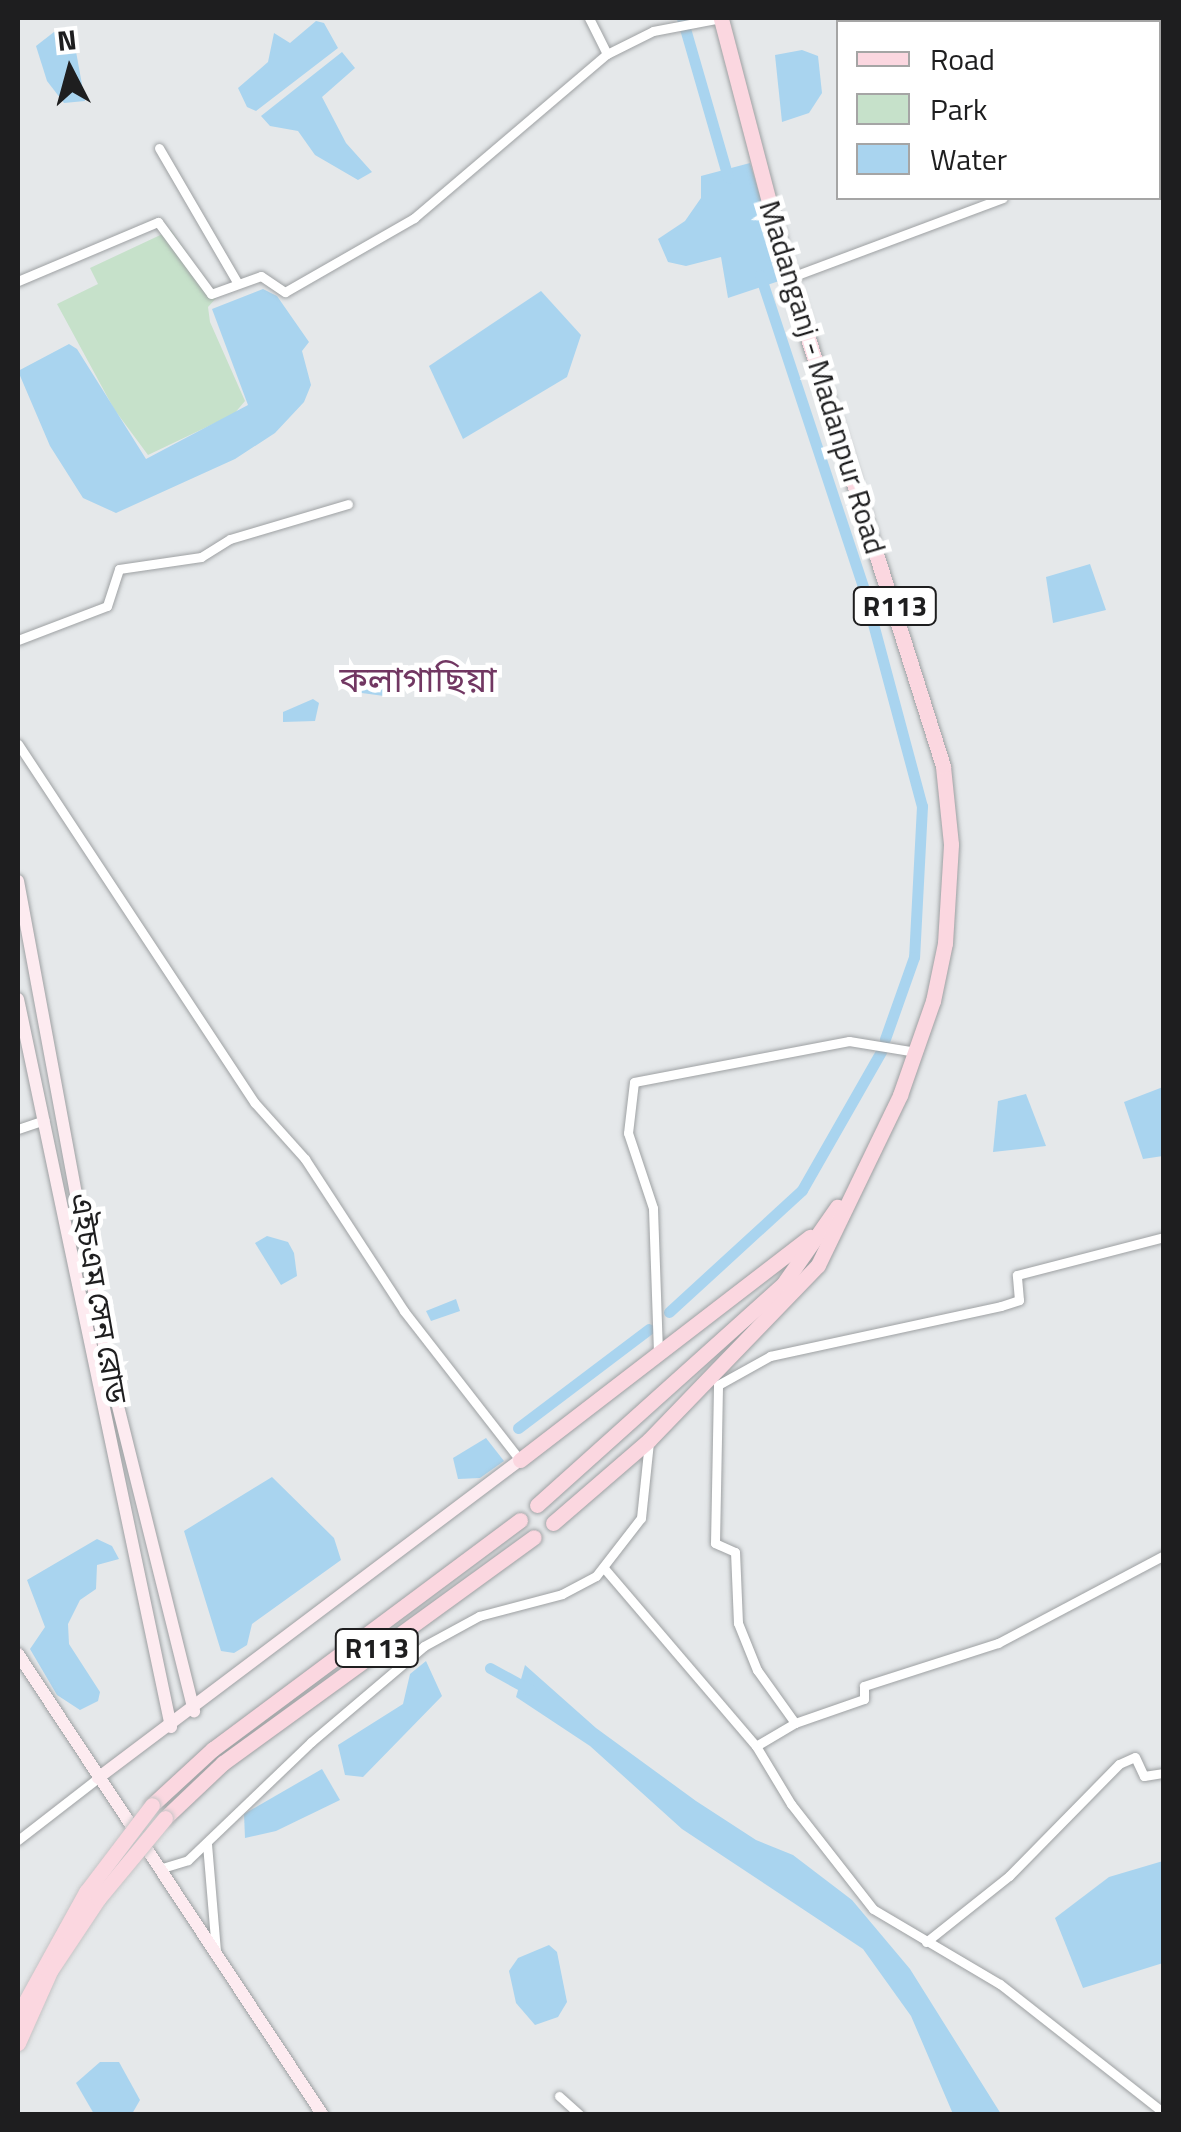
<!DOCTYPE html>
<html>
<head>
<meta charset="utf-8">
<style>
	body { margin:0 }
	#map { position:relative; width:1181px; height:2132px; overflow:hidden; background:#e5e8ea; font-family:"Titillium Web","Noto Sans Bengali",sans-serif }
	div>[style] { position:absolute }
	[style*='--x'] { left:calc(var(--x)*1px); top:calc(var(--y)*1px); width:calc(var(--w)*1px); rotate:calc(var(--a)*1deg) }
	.green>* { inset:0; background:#c6e1ca }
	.water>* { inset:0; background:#a9d4ef }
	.canal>* { height:11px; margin:-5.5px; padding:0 5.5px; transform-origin:5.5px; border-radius:5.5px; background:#a9d4ef }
	.roads { filter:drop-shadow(0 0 2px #9ea1a3) drop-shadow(0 0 2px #9ea1a3) }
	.street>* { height:9px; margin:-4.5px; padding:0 4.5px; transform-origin:4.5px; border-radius:4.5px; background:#fff }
	.secondary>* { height:12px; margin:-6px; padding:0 6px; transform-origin:6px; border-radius:6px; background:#fdebf0 }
	.primary>* { height:15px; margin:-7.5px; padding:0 7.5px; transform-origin:7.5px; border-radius:7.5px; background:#fbd7e0 }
	.bridges { filter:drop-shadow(0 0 2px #c4c4c5) drop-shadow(0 0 2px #c4c4c5) }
	.primary-bridge>* { height:15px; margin:-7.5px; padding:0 7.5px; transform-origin:7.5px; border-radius:7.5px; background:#fbd7e0 }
	span { translate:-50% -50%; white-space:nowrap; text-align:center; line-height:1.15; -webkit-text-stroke:10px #fff; paint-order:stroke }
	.shield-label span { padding:2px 8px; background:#fff; border:2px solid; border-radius:8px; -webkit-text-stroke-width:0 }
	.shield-label { font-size:28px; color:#1e1e1f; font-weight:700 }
	.street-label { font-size:30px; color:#1e1e1f }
	.quarter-label { font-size:35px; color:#713762 }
	.frame { position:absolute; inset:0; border:20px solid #1e1e1f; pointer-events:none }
	.legend { position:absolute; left:836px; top:20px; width:325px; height:180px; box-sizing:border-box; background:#fff; border:2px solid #a5a5a5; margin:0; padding:12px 18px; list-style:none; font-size:30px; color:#1e1e1f }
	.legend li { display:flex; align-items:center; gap:20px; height:50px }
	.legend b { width:50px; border:2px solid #a5a5a5 }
	.north { position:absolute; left:20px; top:20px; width:100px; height:100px; -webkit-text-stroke:8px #fff; paint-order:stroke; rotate:354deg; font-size:28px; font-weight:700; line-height:40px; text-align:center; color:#1e1e1f }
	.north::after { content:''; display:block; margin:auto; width:35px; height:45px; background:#1e1e1f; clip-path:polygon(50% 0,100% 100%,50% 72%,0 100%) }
</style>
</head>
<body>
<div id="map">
	<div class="green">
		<i style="clip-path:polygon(171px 230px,217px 297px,208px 307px,210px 322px,245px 401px,234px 414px,148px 455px,114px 409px,57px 304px,98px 284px,90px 268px)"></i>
	</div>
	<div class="water">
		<i style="clip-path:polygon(316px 21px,324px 23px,338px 48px,256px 111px,247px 107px,238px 88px,268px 62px,274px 33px,290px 43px)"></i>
		<i style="clip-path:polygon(54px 32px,67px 32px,75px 46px,85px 101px,64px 103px,47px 81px,36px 46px)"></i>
		<i style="clip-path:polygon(802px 50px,818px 56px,822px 93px,809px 113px,782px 122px,775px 55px)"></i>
		<i style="clip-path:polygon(342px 52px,355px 68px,322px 97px,346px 143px,372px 172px,358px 180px,315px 155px,298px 131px,270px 126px,261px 116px)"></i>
		<i style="clip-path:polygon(750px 163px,785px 279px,728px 298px,721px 257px,686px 266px,668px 262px,658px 239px,685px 221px,701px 198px,701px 176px)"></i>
		<i style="clip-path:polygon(263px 289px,277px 296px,309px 342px,302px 351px,311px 385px,304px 402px,275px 433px,235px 459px,116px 513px,83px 498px,50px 446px,18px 371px,69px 344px,77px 349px,146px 459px,248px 405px,212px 309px)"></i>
		<i style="clip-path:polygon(541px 291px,581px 335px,567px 377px,463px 439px,429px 366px)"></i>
		<i style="clip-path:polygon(1090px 564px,1106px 610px,1053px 623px,1046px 577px)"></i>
		<i style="clip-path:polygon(353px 672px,382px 672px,384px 696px,347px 691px)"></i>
		<i style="clip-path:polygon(313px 699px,319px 703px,315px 721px,283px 722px,283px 712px)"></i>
		<i style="clip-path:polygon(1163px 1087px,1163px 1156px,1143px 1159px,1124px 1102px)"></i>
		<i style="clip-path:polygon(1026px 1094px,1046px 1146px,993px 1152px,998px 1101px)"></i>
		<i style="clip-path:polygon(267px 1236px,288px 1242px,294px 1253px,297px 1276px,281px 1285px,255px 1243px)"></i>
		<i style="clip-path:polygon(456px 1299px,460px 1311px,431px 1321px,426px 1311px)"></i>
		<i style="clip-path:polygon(486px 1438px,504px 1461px,480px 1478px,458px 1479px,453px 1458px)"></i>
		<i style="clip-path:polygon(272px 1477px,334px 1538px,341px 1560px,252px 1624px,247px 1645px,234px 1653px,221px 1651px,184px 1531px)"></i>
		<i style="clip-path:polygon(97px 1539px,112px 1546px,119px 1559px,97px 1565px,96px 1589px,80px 1600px,68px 1624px,69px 1644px,100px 1692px,98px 1701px,80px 1710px,57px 1695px,30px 1649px,45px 1627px,27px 1580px)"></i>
		<i style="clip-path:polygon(426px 1661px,442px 1696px,363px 1777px,345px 1775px,338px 1745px,403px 1704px,410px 1674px)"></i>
		<i style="clip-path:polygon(525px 1665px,596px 1728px,696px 1801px,756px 1840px,793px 1855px,852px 1900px,910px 1969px,1001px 2114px,953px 2114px,911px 2016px,863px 1949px,682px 1829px,590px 1746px,516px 1697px)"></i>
		<i style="clip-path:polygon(322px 1769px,340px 1800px,276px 1831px,245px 1838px,244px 1814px)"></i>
		<i style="clip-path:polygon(1163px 1861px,1163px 1963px,1083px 1988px,1055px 1918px,1109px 1877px)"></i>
		<i style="clip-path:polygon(549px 1945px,557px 1952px,567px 2002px,558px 2017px,535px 2025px,516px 2003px,509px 1971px,518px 1958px)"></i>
		<i style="clip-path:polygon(100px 2062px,119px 2062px,140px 2100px,132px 2114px,94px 2114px,76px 2083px)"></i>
	</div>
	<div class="canal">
		<i style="--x:682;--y:18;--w:166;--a:73.9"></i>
		<i style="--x:760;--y:275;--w:332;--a:71.7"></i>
		<i style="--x:864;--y:590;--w:224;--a:75"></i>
		<i style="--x:922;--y:806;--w:151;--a:93"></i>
		<i style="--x:914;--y:957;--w:87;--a:109.5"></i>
		<i style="--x:669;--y:1312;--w:180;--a:-42.5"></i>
		<i style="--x:802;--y:1190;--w:161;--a:-60.3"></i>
		<i style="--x:518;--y:1428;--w:164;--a:-37.1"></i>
		<i style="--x:490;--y:1668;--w:46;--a:28.8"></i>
	</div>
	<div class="roads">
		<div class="street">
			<i style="--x:589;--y:18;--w:40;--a:63.4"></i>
			<i style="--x:1158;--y:128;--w:6;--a:-18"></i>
			<i style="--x:159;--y:148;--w:155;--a:59.8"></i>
			<i style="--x:789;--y:278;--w:228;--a:-20.5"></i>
			<i style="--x:18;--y:281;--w:152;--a:-22.9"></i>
			<i style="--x:158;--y:222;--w:89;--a:53.6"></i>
			<i style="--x:211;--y:294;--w:53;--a:-19.8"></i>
			<i style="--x:261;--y:276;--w:29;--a:34"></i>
			<i style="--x:285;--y:292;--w:149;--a:-29.8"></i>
			<i style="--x:414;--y:218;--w:253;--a:-40.4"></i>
			<i style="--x:607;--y:54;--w:51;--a:-26.6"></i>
			<i style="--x:653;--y:31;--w:69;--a:-10.8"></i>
			<i style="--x:18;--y:640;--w:95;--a:-20.9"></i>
			<i style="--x:107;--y:606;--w:39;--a:-72"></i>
			<i style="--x:119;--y:569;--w:83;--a:-8.3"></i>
			<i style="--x:201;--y:557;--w:34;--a:-32"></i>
			<i style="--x:230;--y:539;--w:123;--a:-16.5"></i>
			<i style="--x:18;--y:744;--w:430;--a:56.6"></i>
			<i style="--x:255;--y:1103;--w:75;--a:48.2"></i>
			<i style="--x:305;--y:1159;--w:181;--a:56.9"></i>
			<i style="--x:404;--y:1311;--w:189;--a:52.1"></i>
			<i style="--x:18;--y:1129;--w:28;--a:-19"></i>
			<i style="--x:658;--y:1352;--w:144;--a:-92"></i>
			<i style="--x:653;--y:1208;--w:79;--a:-108.4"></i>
			<i style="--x:628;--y:1133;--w:51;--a:-83.3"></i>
			<i style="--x:634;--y:1082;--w:219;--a:-10.8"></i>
			<i style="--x:849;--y:1041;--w:68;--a:9.3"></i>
			<i style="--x:604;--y:1568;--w:234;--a:49.5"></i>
			<i style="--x:756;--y:1746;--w:68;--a:58.9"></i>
			<i style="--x:791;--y:1804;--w:133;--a:52"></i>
			<i style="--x:873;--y:1909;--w:147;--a:30.6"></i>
			<i style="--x:1000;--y:1984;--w:209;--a:38.2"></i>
			<i style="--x:795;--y:1723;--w:65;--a:-125.6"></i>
			<i style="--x:757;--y:1670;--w:51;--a:-112"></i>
			<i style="--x:738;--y:1623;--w:71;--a:-92.4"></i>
			<i style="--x:735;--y:1552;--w:22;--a:-156"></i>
			<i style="--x:715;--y:1543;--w:158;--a:-88.9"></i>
			<i style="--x:718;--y:1385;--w:60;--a:-29.1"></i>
			<i style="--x:770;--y:1356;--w:236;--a:-12.2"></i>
			<i style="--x:1001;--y:1306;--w:19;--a:-18"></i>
			<i style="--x:1019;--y:1300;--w:25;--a:-95"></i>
			<i style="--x:1017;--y:1275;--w:152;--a:-14.5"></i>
			<i style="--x:756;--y:1746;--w:45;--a:-30.5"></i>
			<i style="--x:795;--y:1723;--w:73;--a:-19.2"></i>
			<i style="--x:864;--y:1699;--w:13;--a:-90"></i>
			<i style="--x:864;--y:1686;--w:141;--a:-17.8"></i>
			<i style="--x:998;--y:1643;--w:188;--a:-27.9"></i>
			<i style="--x:18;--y:1840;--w:101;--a:-37.8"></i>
			<i style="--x:207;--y:1844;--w:107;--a:85.2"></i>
			<i style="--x:159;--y:1869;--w:30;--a:-17"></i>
			<i style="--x:188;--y:1860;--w:170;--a:-43.8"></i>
			<i style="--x:311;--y:1742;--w:148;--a:-40.3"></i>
			<i style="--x:424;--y:1646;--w:63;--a:-28.6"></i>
			<i style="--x:479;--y:1616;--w:86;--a:-14.8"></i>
			<i style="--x:562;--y:1594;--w:38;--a:-28"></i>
			<i style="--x:596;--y:1576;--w:73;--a:-52.2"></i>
			<i style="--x:641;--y:1518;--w:76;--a:-84"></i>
			<i style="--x:926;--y:1942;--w:106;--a:-38.5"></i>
			<i style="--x:1009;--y:1876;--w:157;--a:-45.5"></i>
			<i style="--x:1119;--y:1764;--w:17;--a:-24"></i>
			<i style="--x:1135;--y:1757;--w:21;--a:65"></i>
			<i style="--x:1144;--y:1776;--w:20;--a:-9"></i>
			<i style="--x:559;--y:2096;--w:27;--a:42"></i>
		</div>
		<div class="secondary">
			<i style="--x:18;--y:881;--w:493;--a:79.5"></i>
			<i style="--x:108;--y:1366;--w:356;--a:76"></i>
			<i style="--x:18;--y:999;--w:744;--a:78.13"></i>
			<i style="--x:18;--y:1654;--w:551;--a:56.54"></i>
			<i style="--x:98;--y:1778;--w:528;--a:-37"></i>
		</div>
		<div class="primary">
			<i style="--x:520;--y:1460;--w:366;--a:-37.6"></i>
			<i style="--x:537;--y:1505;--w:332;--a:-41.9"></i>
			<i style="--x:784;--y:1283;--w:93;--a:-55.1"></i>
			<i style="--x:553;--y:1523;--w:127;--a:-40.8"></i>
			<i style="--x:649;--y:1440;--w:243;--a:-46"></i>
			<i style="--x:818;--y:1265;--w:189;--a:-64.2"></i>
			<i style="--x:900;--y:1095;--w:100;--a:-70.7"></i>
			<i style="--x:933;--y:1001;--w:59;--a:-78.3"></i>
			<i style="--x:945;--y:943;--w:99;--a:-86.5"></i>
			<i style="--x:951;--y:844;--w:78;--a:-95.9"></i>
			<i style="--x:943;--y:766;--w:512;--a:-107.51"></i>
			<i style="--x:789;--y:278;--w:269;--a:-104.7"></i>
			<i style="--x:152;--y:1805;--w:83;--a:-42.6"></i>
			<i style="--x:213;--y:1749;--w:383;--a:-36.7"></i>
			<i style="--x:165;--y:1818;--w:80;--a:-43.5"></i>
			<i style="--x:223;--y:1763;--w:384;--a:-36"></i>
		</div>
	</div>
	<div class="bridges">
		<div class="primary-bridge">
			<i style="--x:18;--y:2015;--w:141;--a:-61.1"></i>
			<i style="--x:86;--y:1892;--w:109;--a:-52.8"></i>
			<i style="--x:18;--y:2043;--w:79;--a:-66"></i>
			<i style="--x:50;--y:1971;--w:87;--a:-56.3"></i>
			<i style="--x:98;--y:1899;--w:105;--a:-50.4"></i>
		</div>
	</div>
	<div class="shield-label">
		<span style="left:895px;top:606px">R113</span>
		<span style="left:377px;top:1648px">R113</span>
	</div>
	<div class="street-label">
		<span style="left:823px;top:377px;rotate:73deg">Madanganj - Madanpur Road</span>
		<span style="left:99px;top:1298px;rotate:80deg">এইচএম সেন রোড</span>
	</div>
	<div class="quarter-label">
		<span style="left:418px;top:679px">কলাগাছিয়া</span>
	</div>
	<div class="frame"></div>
	<ul class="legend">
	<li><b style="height:12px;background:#fbd7e0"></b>Road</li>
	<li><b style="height:28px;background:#c6e1ca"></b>Park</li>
	<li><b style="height:28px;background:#a9d4ef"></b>Water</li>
	</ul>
	<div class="north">N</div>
</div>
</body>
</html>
